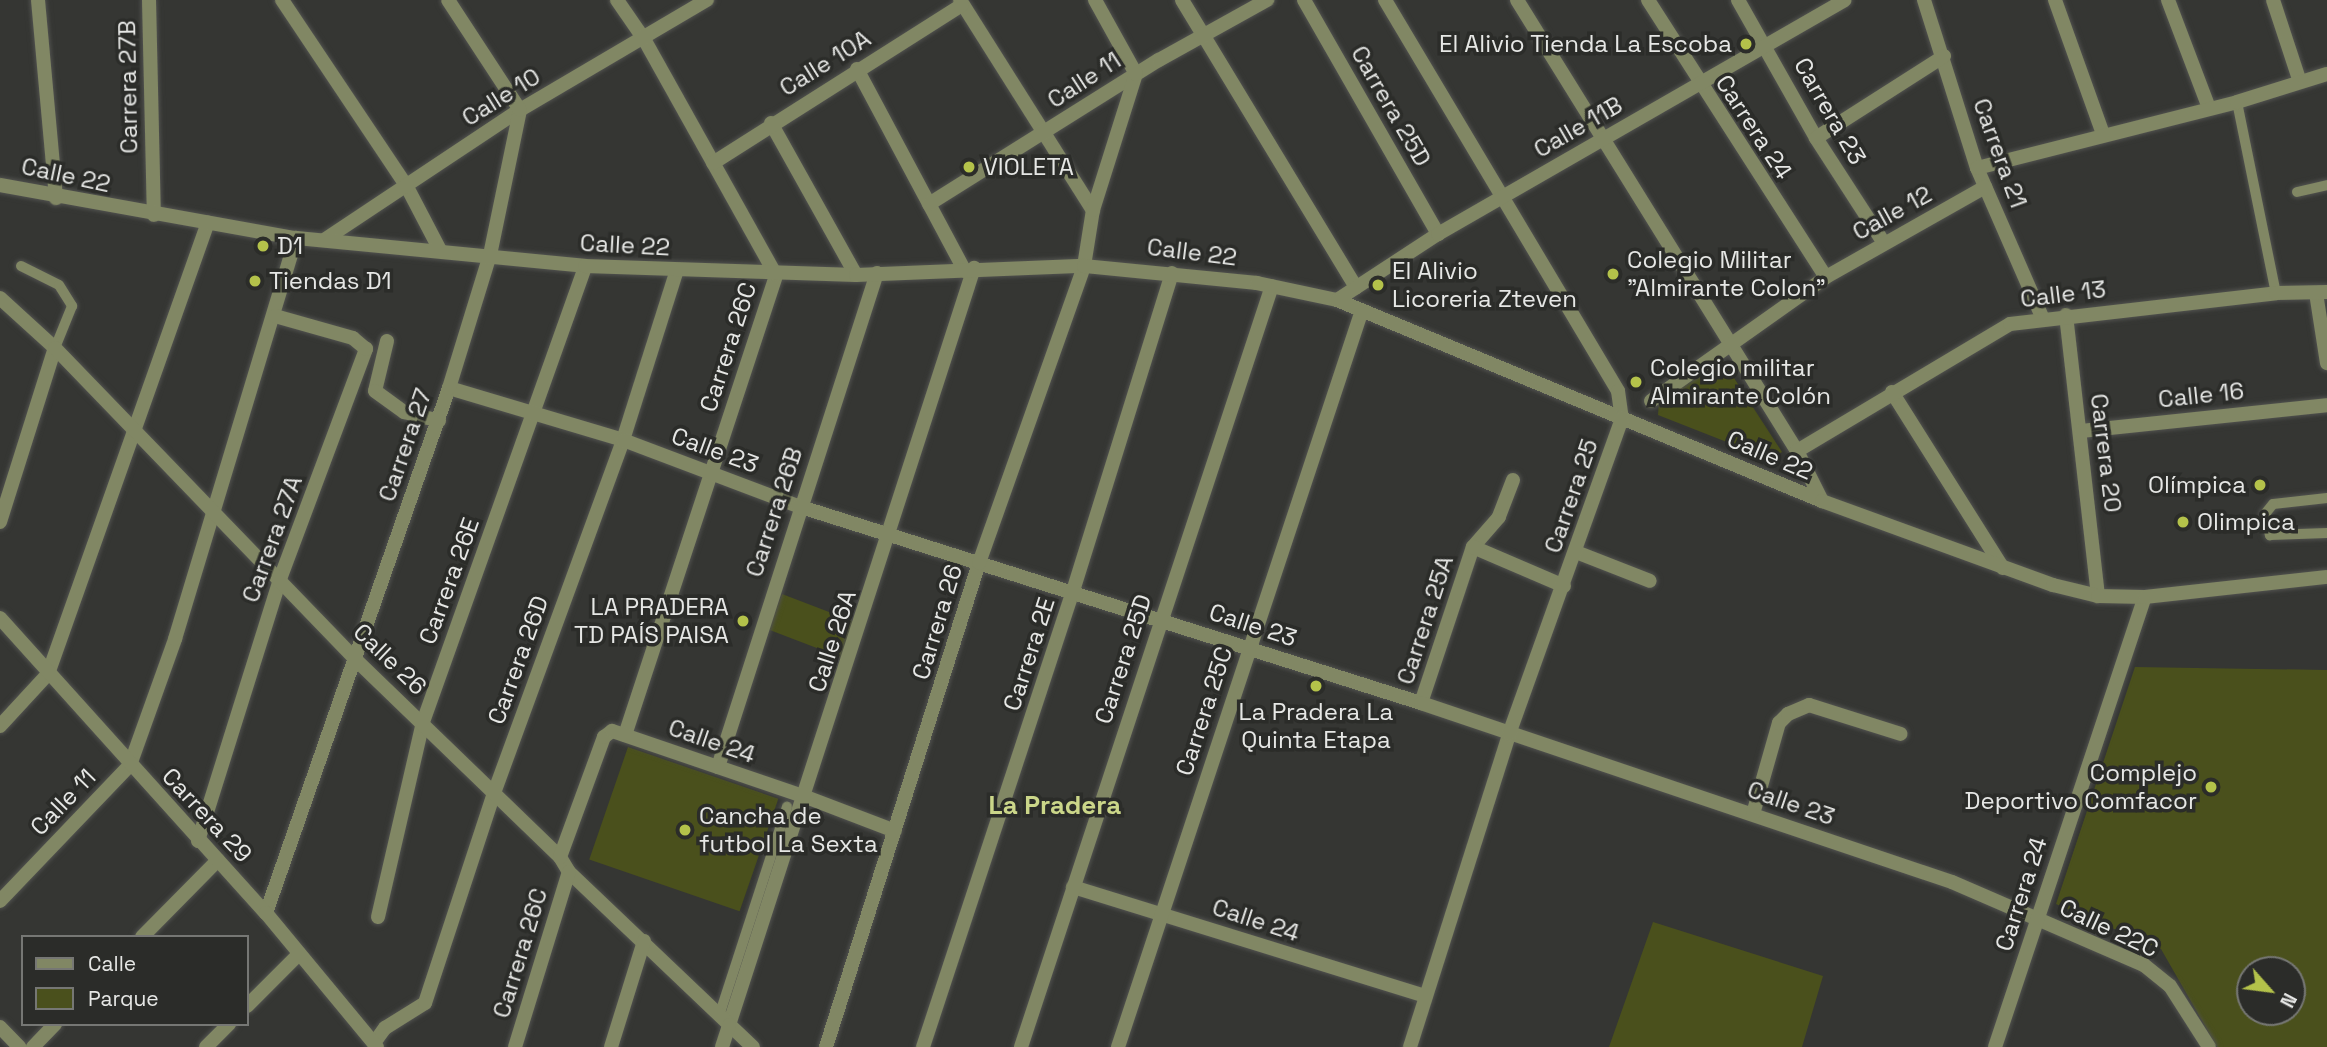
<!DOCTYPE html>
<html>
<head>
<meta charset="utf-8">
<style>
	body { margin:0 }
	#map { position:relative; width:2327px; height:1047px; overflow:hidden; background:#353633; font-family:"Space Grotesk",sans-serif }
	div>[style] { position:absolute }
	[style*='--x'] { left:calc(var(--x)*1px); top:calc(var(--y)*1px); width:calc(var(--w)*1px); rotate:calc(var(--a)*1deg) }
	.green>* { inset:0; background:#4a501c; transform-origin:0 0 }
	.roads { filter:drop-shadow(0 0 2px #51524f) drop-shadow(0 0 2px #51524f) }
	.service>* { height:10px; margin:-5px; padding:0 5px; transform-origin:5px; border-radius:5px; background:#818764 }
	.pedestrian>* { height:14px; margin:-7px; padding:0 7px; transform-origin:7px; border-radius:7px; background:#818764 }
	.minor>* { height:14px; margin:-7px; padding:0 7px; transform-origin:7px; border-radius:7px; background:#818764 }
	.tertiary>* { height:14px; margin:-7px; padding:0 7px; transform-origin:7px; border-radius:7px; background:#818764 }
	.dots>* { width:19px; height:19px; translate:-50% -50%; box-sizing:border-box; border:4px solid #2b2c29; border-radius:50% }
	span { translate:-50% -50%; white-space:nowrap; text-align:center; line-height:1.15; -webkit-text-stroke:7px #2b2c29; paint-order:stroke }
	.poi-label { font-size:24px; color:#e6e7e5 }
	.right { translate:-100% -50%; text-align:right }
	.left { translate:0 -50%; text-align:left }
	.street-label { font-size:24px; color:#e6e7e5 }
	.neighbourhood-label { font-size:26px; color:#cbd689; font-weight:700 }
	.legend { position:absolute; left:21px; top:935px; width:228px; height:91px; box-sizing:border-box; background:#2b2c29; border:2px solid #767774; margin:0; padding:9px 12px; list-style:none; font-size:21px; color:#e6e7e5 }
	.legend li { display:flex; align-items:center; gap:14px; height:35px }
	.legend b { width:35px; border:2px solid #767774 }
	.north { position:absolute; left:2236px; top:956px; width:70px; height:70px; box-sizing:border-box; background:#2b2c29; border:2px solid #767774; border-radius:50%; rotate:118deg; font-size:19px; font-weight:700; line-height:28px; text-align:center; color:#e6e7e5 }
	.north::after { content:''; display:block; margin:auto; width:24px; height:32px; background:#b4c24a; clip-path:polygon(50% 0,100% 100%,50% 72%,0 100%) }
</style>
</head>
<body>
<div id="map">
	<div class="green">
		<i style="clip-path:polygon(1723px 361px,1782px 452px,1770px 459px,1658px 415px,1659px 402px)"></i>
		<i style="left:782px;top:594px;width:84px;height:38px;rotate:21deg"></i>
		<i style="clip-path:polygon(evenodd,2135px 667px,2327px 670px,2327px 1047px,2217px 1047px,2161px 949px,2056px 904px,2135px 667px,2250px 970px,2292px 970px,2292px 1012px,2250px 1012px,2250px 970px)"></i>
		<i style="left:628px;top:747px;width:159px;height:119px;rotate:19deg"></i>
		<i style="clip-path:polygon(1653px 922px,1823px 976px,1802px 1047px,1609px 1047px)"></i>
	</div>
	<div class="roads">
		<div class="service">
			<i style="--x:2237;--y:102;--w:195;--a:78.5"></i>
			<i style="--x:2297;--y:192;--w:31;--a:-13"></i>
			<i style="--x:21;--y:266;--w:42;--a:26.6"></i>
			<i style="--x:59;--y:285;--w:25;--a:58"></i>
			<i style="--x:72;--y:306;--w:45;--a:112"></i>
			<i style="--x:2327;--y:498;--w:54;--a:173.7"></i>
			<i style="--x:2273;--y:504;--w:13;--a:129"></i>
			<i style="--x:2265;--y:514;--w:22;--a:77"></i>
			<i style="--x:2270;--y:535;--w:57;--a:-2"></i>
			<i style="--x:720;--y:1013;--w:217;--a:-72"></i>
		</div>
		<div class="pedestrian">
			<i style="--x:0;--y:522;--w:182;--a:-72.5"></i>
			<i style="--x:48;--y:674;--w:479;--a:-70.5"></i>
			<i style="--x:1421;--y:703;--w:164;--a:-71.6"></i>
			<i style="--x:625;--y:735;--w:484;--a:-71.8"></i>
			<i style="--x:130;--y:765;--w:134;--a:-70.3"></i>
			<i style="--x:175;--y:639;--w:419;--a:-73.2"></i>
			<i style="--x:718;--y:767;--w:519;--a:-72.16"></i>
			<i style="--x:806;--y:797;--w:95;--a:20.9"></i>
			<i style="--x:198;--y:841;--w:275;--a:-72.6"></i>
			<i style="--x:280;--y:579;--w:246;--a:-69.5"></i>
			<i style="--x:366;--y:349;--w:17;--a:-140"></i>
			<i style="--x:353;--y:338;--w:81;--a:-164.2"></i>
			<i style="--x:1073;--y:887;--w:369;--a:17.2"></i>
			<i style="--x:378;--y:917;--w:200;--a:-77"></i>
			<i style="--x:423;--y:722;--w:484;--a:-70.4"></i>
			<i style="--x:729;--y:1025;--w:796;--a:-72.07"></i>
			<i style="--x:374;--y:1043;--w:19;--a:-54"></i>
			<i style="--x:385;--y:1028;--w:47;--a:-32"></i>
			<i style="--x:425;--y:1003;--w:221;--a:-71.8"></i>
			<i style="--x:494;--y:793;--w:376;--a:-69.9"></i>
			<i style="--x:623;--y:440;--w:178;--a:-72.4"></i>
			<i style="--x:923;--y:1047;--w:480;--a:-71.8"></i>
			<i style="--x:1073;--y:591;--w:333;--a:-72.7"></i>
			<i style="--x:1021;--y:1047;--w:801;--a:-71.75"></i>
			<i style="--x:1118;--y:1047;--w:776;--a:-71.68"></i>
		</div>
		<div class="minor">
			<i style="--x:38;--y:0;--w:199;--a:84.8"></i>
			<i style="--x:149;--y:0;--w:215;--a:88.7"></i>
			<i style="--x:282;--y:0;--w:223;--a:56.2"></i>
			<i style="--x:406;--y:185;--w:73;--a:62.4"></i>
			<i style="--x:617;--y:0;--w:47;--a:55.3"></i>
			<i style="--x:644;--y:39;--w:270;--a:60.8"></i>
			<i style="--x:960;--y:0;--w:249;--a:57.7"></i>
			<i style="--x:1182;--y:0;--w:336;--a:58.8"></i>
			<i style="--x:1304;--y:0;--w:270;--a:60.2"></i>
			<i style="--x:1385;--y:0;--w:455;--a:59.2"></i>
			<i style="--x:1618;--y:391;--w:27;--a:82"></i>
			<i style="--x:1517;--y:0;--w:531;--a:58.17"></i>
			<i style="--x:1797;--y:451;--w:56;--a:63.4"></i>
			<i style="--x:1648;--y:0;--w:329;--a:57.3"></i>
			<i style="--x:1738;--y:0;--w:159;--a:60.5"></i>
			<i style="--x:1816;--y:138;--w:125;--a:57.1"></i>
			<i style="--x:1924;--y:0;--w:176;--a:72.5"></i>
			<i style="--x:1977;--y:168;--w:163;--a:66.4"></i>
			<i style="--x:2055;--y:0;--w:142;--a:70.3"></i>
			<i style="--x:2168;--y:0;--w:116;--a:69.2"></i>
			<i style="--x:2273;--y:0;--w:86;--a:71.8"></i>
			<i style="--x:857;--y:69;--w:229;--a:61.9"></i>
			<i style="--x:771;--y:123;--w:174;--a:60.8"></i>
			<i style="--x:1816;--y:138;--w:152;--a:-32.6"></i>
			<i style="--x:713;--y:163;--w:295;--a:-32.4"></i>
			<i style="--x:1977;--y:168;--w:268;--a:-14.2"></i>
			<i style="--x:2237;--y:102;--w:94;--a:-17.3"></i>
			<i style="--x:929;--y:204;--w:271;--a:-32.1"></i>
			<i style="--x:1159;--y:60;--w:124;--a:-29.1"></i>
			<i style="--x:324;--y:240;--w:235;--a:-33.6"></i>
			<i style="--x:520;--y:110;--w:217;--a:-30.5"></i>
			<i style="--x:2316;--y:293;--w:71;--a:81.1"></i>
			<i style="--x:0;--y:298;--w:74;--a:42.3"></i>
			<i style="--x:55;--y:348;--w:431;--a:46"></i>
			<i style="--x:354;--y:658;--w:286;--a:44"></i>
			<i style="--x:560;--y:857;--w:17;--a:59"></i>
			<i style="--x:569;--y:872;--w:254;--a:43.6"></i>
			<i style="--x:1337;--y:300;--w:121;--a:-33.2"></i>
			<i style="--x:1438;--y:234;--w:469;--a:-29.9"></i>
			<i style="--x:2066;--y:315;--w:283;--a:83.5"></i>
			<i style="--x:387;--y:341;--w:51;--a:103.5"></i>
			<i style="--x:375;--y:391;--w:36;--a:36"></i>
			<i style="--x:404;--y:412;--w:36;--a:14"></i>
			<i style="--x:449;--y:388;--w:182;--a:16.6"></i>
			<i style="--x:623;--y:440;--w:187;--a:20.7"></i>
			<i style="--x:798;--y:506;--w:653;--a:17.55"></i>
			<i style="--x:1421;--y:703;--w:560;--a:18.63"></i>
			<i style="--x:1952;--y:882;--w:209;--a:23.4"></i>
			<i style="--x:2144;--y:965;--w:33;--a:39"></i>
			<i style="--x:2170;--y:986;--w:72;--a:57.4"></i>
			<i style="--x:1892;--y:392;--w:208;--a:57.8"></i>
			<i style="--x:1651;--y:401;--w:214;--a:-35.3"></i>
			<i style="--x:1826;--y:277;--w:183;--a:-29.5"></i>
			<i style="--x:2081;--y:431;--w:247;--a:-6"></i>
			<i style="--x:1797;--y:451;--w:248;--a:-30.8"></i>
			<i style="--x:2010;--y:324;--w:268;--a:-6.6"></i>
			<i style="--x:2276;--y:293;--w:51;--a:-1.1"></i>
			<i style="--x:1513;--y:480;--w:40;--a:111"></i>
			<i style="--x:1499;--y:517;--w:40;--a:131"></i>
			<i style="--x:1473;--y:547;--w:99;--a:23.2"></i>
			<i style="--x:1576;--y:552;--w:79;--a:21.4"></i>
			<i style="--x:0;--y:726;--w:71;--a:-47.3"></i>
			<i style="--x:1753;--y:814;--w:95;--a:-74.1"></i>
			<i style="--x:1779;--y:723;--w:13;--a:-45"></i>
			<i style="--x:1788;--y:714;--w:23;--a:-23"></i>
			<i style="--x:1809;--y:705;--w:96;--a:17.5"></i>
			<i style="--x:560;--y:857;--w:128;--a:-69.9"></i>
			<i style="--x:604;--y:737;--w:10;--a:-37"></i>
			<i style="--x:612;--y:731;--w:205;--a:18.8"></i>
			<i style="--x:0;--y:901;--w:188;--a:-46.3"></i>
			<i style="--x:266;--y:913;--w:556;--a:-70.78"></i>
			<i style="--x:449;--y:388;--w:139;--a:-72.9"></i>
			<i style="--x:490;--y:255;--w:148;--a:-78.3"></i>
			<i style="--x:520;--y:110;--w:131;--a:-123.2"></i>
			<i style="--x:142;--y:937;--w:108;--a:-45.4"></i>
			<i style="--x:247;--y:1006;--w:74;--a:-45"></i>
			<i style="--x:0;--y:1027;--w:28;--a:46"></i>
			<i style="--x:33;--y:1047;--w:32;--a:-46"></i>
			<i style="--x:206;--y:1047;--w:33;--a:-45"></i>
			<i style="--x:515;--y:1047;--w:183;--a:-72.9"></i>
			<i style="--x:611;--y:1047;--w:111;--a:-72.7"></i>
			<i style="--x:722;--y:1047;--w:23;--a:-72"></i>
			<i style="--x:826;--y:1047;--w:508;--a:-72.46"></i>
			<i style="--x:979;--y:563;--w:315;--a:-70.5"></i>
			<i style="--x:1084;--y:266;--w:57;--a:-80.9"></i>
			<i style="--x:1093;--y:210;--w:143;--a:-72.5"></i>
			<i style="--x:1136;--y:74;--w:85;--a:-119"></i>
			<i style="--x:1995;--y:1047;--w:474;--a:-71.6"></i>
		</div>
		<div class="tertiary">
			<i style="--x:0;--y:185;--w:301;--a:10.2"></i>
			<i style="--x:296;--y:238;--w:290;--a:5.5"></i>
			<i style="--x:585;--y:266;--w:271;--a:1.9"></i>
			<i style="--x:856;--y:275;--w:228;--a:-2.3"></i>
			<i style="--x:1084;--y:266;--w:174;--a:5.6"></i>
			<i style="--x:1257;--y:283;--w:82;--a:12"></i>
			<i style="--x:1337;--y:300;--w:525;--a:22.51"></i>
			<i style="--x:1822;--y:501;--w:246;--a:20"></i>
			<i style="--x:2053;--y:585;--w:46;--a:13.7"></i>
			<i style="--x:2098;--y:596;--w:47;--a:1.2"></i>
			<i style="--x:2145;--y:597;--w:183;--a:-6.3"></i>
			<i style="--x:0;--y:618;--w:397;--a:48"></i>
			<i style="--x:266;--y:913;--w:174;--a:50.4"></i>
			<i style="--x:1410;--y:1047;--w:328;--a:-72.4"></i>
			<i style="--x:1509;--y:734;--w:336;--a:-70.3"></i>
		</div>
	</div>
	<div class="dots">
		<i style="left:1746px;top:44px;background:#b4c24a"></i>
		<i style="left:969px;top:167px;background:#b4c24a"></i>
		<i style="left:263px;top:246px;background:#b4c24a"></i>
		<i style="left:1613px;top:274px;background:#b4c24a"></i>
		<i style="left:255px;top:281px;background:#b4c24a"></i>
		<i style="left:1378px;top:285px;background:#b4c24a"></i>
		<i style="left:1636px;top:382px;background:#b4c24a"></i>
		<i style="left:2260px;top:485px;background:#b4c24a"></i>
		<i style="left:2183px;top:522px;background:#b4c24a"></i>
		<i style="left:743px;top:621px;background:#b4c24a"></i>
		<i style="left:1316px;top:686px;background:#b4c24a"></i>
		<i style="left:2211px;top:787px;background:#b4c24a"></i>
		<i style="left:685px;top:830px;background:#b4c24a"></i>
	</div>
	<div class="poi-label">
		<span class="right" style="left:1732px;top:44px">El Alivio Tienda La Escoba</span>
		<span class="left" style="left:983px;top:167px">VIOLETA</span>
		<span class="left" style="left:277px;top:246px">D1</span>
		<span class="left" style="left:1627px;top:274px">Colegio Militar<br>"Almirante Colon"</span>
		<span class="left" style="left:1392px;top:285px">El Alivio<br>Licoreria Zteven</span>
		<span class="left" style="left:269px;top:281px">Tiendas D1</span>
		<span class="left" style="left:1650px;top:382px">Colegio militar<br>Almirante Colón</span>
		<span class="right" style="left:2246px;top:485px">Olímpica</span>
		<span class="left" style="left:2197px;top:522px">Olimpica</span>
		<span class="right" style="left:729px;top:621px">LA PRADERA<br>TD PAÍS PAISA</span>
		<span style="left:1316px;top:726px">La Pradera La<br>Quinta Etapa</span>
		<span class="right" style="left:2197px;top:787px">Complejo<br>Deportivo Comfacor</span>
		<span class="left" style="left:699px;top:830px">Cancha de<br>futbol La Sexta</span>
	</div>
	<div class="street-label">
		<span style="left:825px;top:63px;rotate:-32deg">Calle 10A</span>
		<span style="left:1084px;top:80px;rotate:-33deg">Calle 11</span>
		<span style="left:128px;top:87px;rotate:-91deg">Carrera 27B</span>
		<span style="left:501px;top:97px;rotate:-32deg">Calle 10</span>
		<span style="left:1391px;top:106px;rotate:60deg">Carrera 25D</span>
		<span style="left:1830px;top:111px;rotate:60deg">Carrera 23</span>
		<span style="left:1578px;top:127px;rotate:-30deg">Calle 11B</span>
		<span style="left:1754px;top:127px;rotate:57deg">Carrera 24</span>
		<span style="left:2000px;top:153px;rotate:70deg">Carrera 21</span>
		<span style="left:66px;top:175px;rotate:12deg">Calle 22</span>
		<span style="left:1892px;top:213px;rotate:-29deg">Calle 12</span>
		<span style="left:625px;top:245px;rotate:3deg">Calle 22</span>
		<span style="left:1192px;top:252px;rotate:7deg">Calle 22</span>
		<span style="left:2063px;top:294px;rotate:-7deg">Calle 13</span>
		<span style="left:728px;top:347px;rotate:-72deg">Carrera 26C</span>
		<span style="left:2201px;top:395px;rotate:-6deg">Calle 16</span>
		<span style="left:405px;top:445px;rotate:-71deg">Carrera 27</span>
		<span style="left:715px;top:450px;rotate:20deg">Calle 23</span>
		<span style="left:2106px;top:453px;rotate:83deg">Carrera 20</span>
		<span style="left:1770px;top:455px;rotate:23deg">Calle 22</span>
		<span style="left:1571px;top:496px;rotate:-71deg">Carrera 25</span>
		<span style="left:774px;top:512px;rotate:-72deg">Carrera 26B</span>
		<span style="left:272px;top:539px;rotate:-70deg">Carrera 27A</span>
		<span style="left:449px;top:581px;rotate:-70deg">Carrera 26E</span>
		<span style="left:1425px;top:620px;rotate:-72deg">Carrera 25A</span>
		<span style="left:937px;top:622px;rotate:-73deg">Carrera 26</span>
		<span style="left:1253px;top:625px;rotate:18deg">Calle 23</span>
		<span style="left:832px;top:641px;rotate:-72deg">Calle 26A</span>
		<span style="left:1029px;top:654px;rotate:-72deg">Carrera 2E</span>
		<span style="left:390px;top:659px;rotate:44deg">Calle 26</span>
		<span style="left:1123px;top:659px;rotate:-72deg">Carrera 25D</span>
		<span style="left:518px;top:660px;rotate:-70deg">Carrera 26D</span>
		<span style="left:1204px;top:711px;rotate:-72deg">Carrera 25C</span>
		<span style="left:712px;top:741px;rotate:19deg">Calle 24</span>
		<span style="left:63px;top:802px;rotate:-46deg">Calle 11</span>
		<span style="left:1791px;top:803px;rotate:19deg">Calle 23</span>
		<span style="left:207px;top:815px;rotate:47deg">Carrera 29</span>
		<span style="left:2021px;top:894px;rotate:-72deg">Carrera 24</span>
		<span style="left:1256px;top:920px;rotate:18deg">Calle 24</span>
		<span style="left:2109px;top:928px;rotate:25deg">Calle 22C</span>
		<span style="left:520px;top:953px;rotate:-73deg">Carrera 26C</span>
	</div>
	<div class="neighbourhood-label">
		<span style="left:1055px;top:806px">La Pradera</span>
	</div>
	<ul class="legend">
	<li><b style="height:9px;background:#818764"></b>Calle</li>
	<li><b style="height:19px;background:#4a501c"></b>Parque</li>
	</ul>
	<div class="north">N</div>
</div>
</body>
</html>
